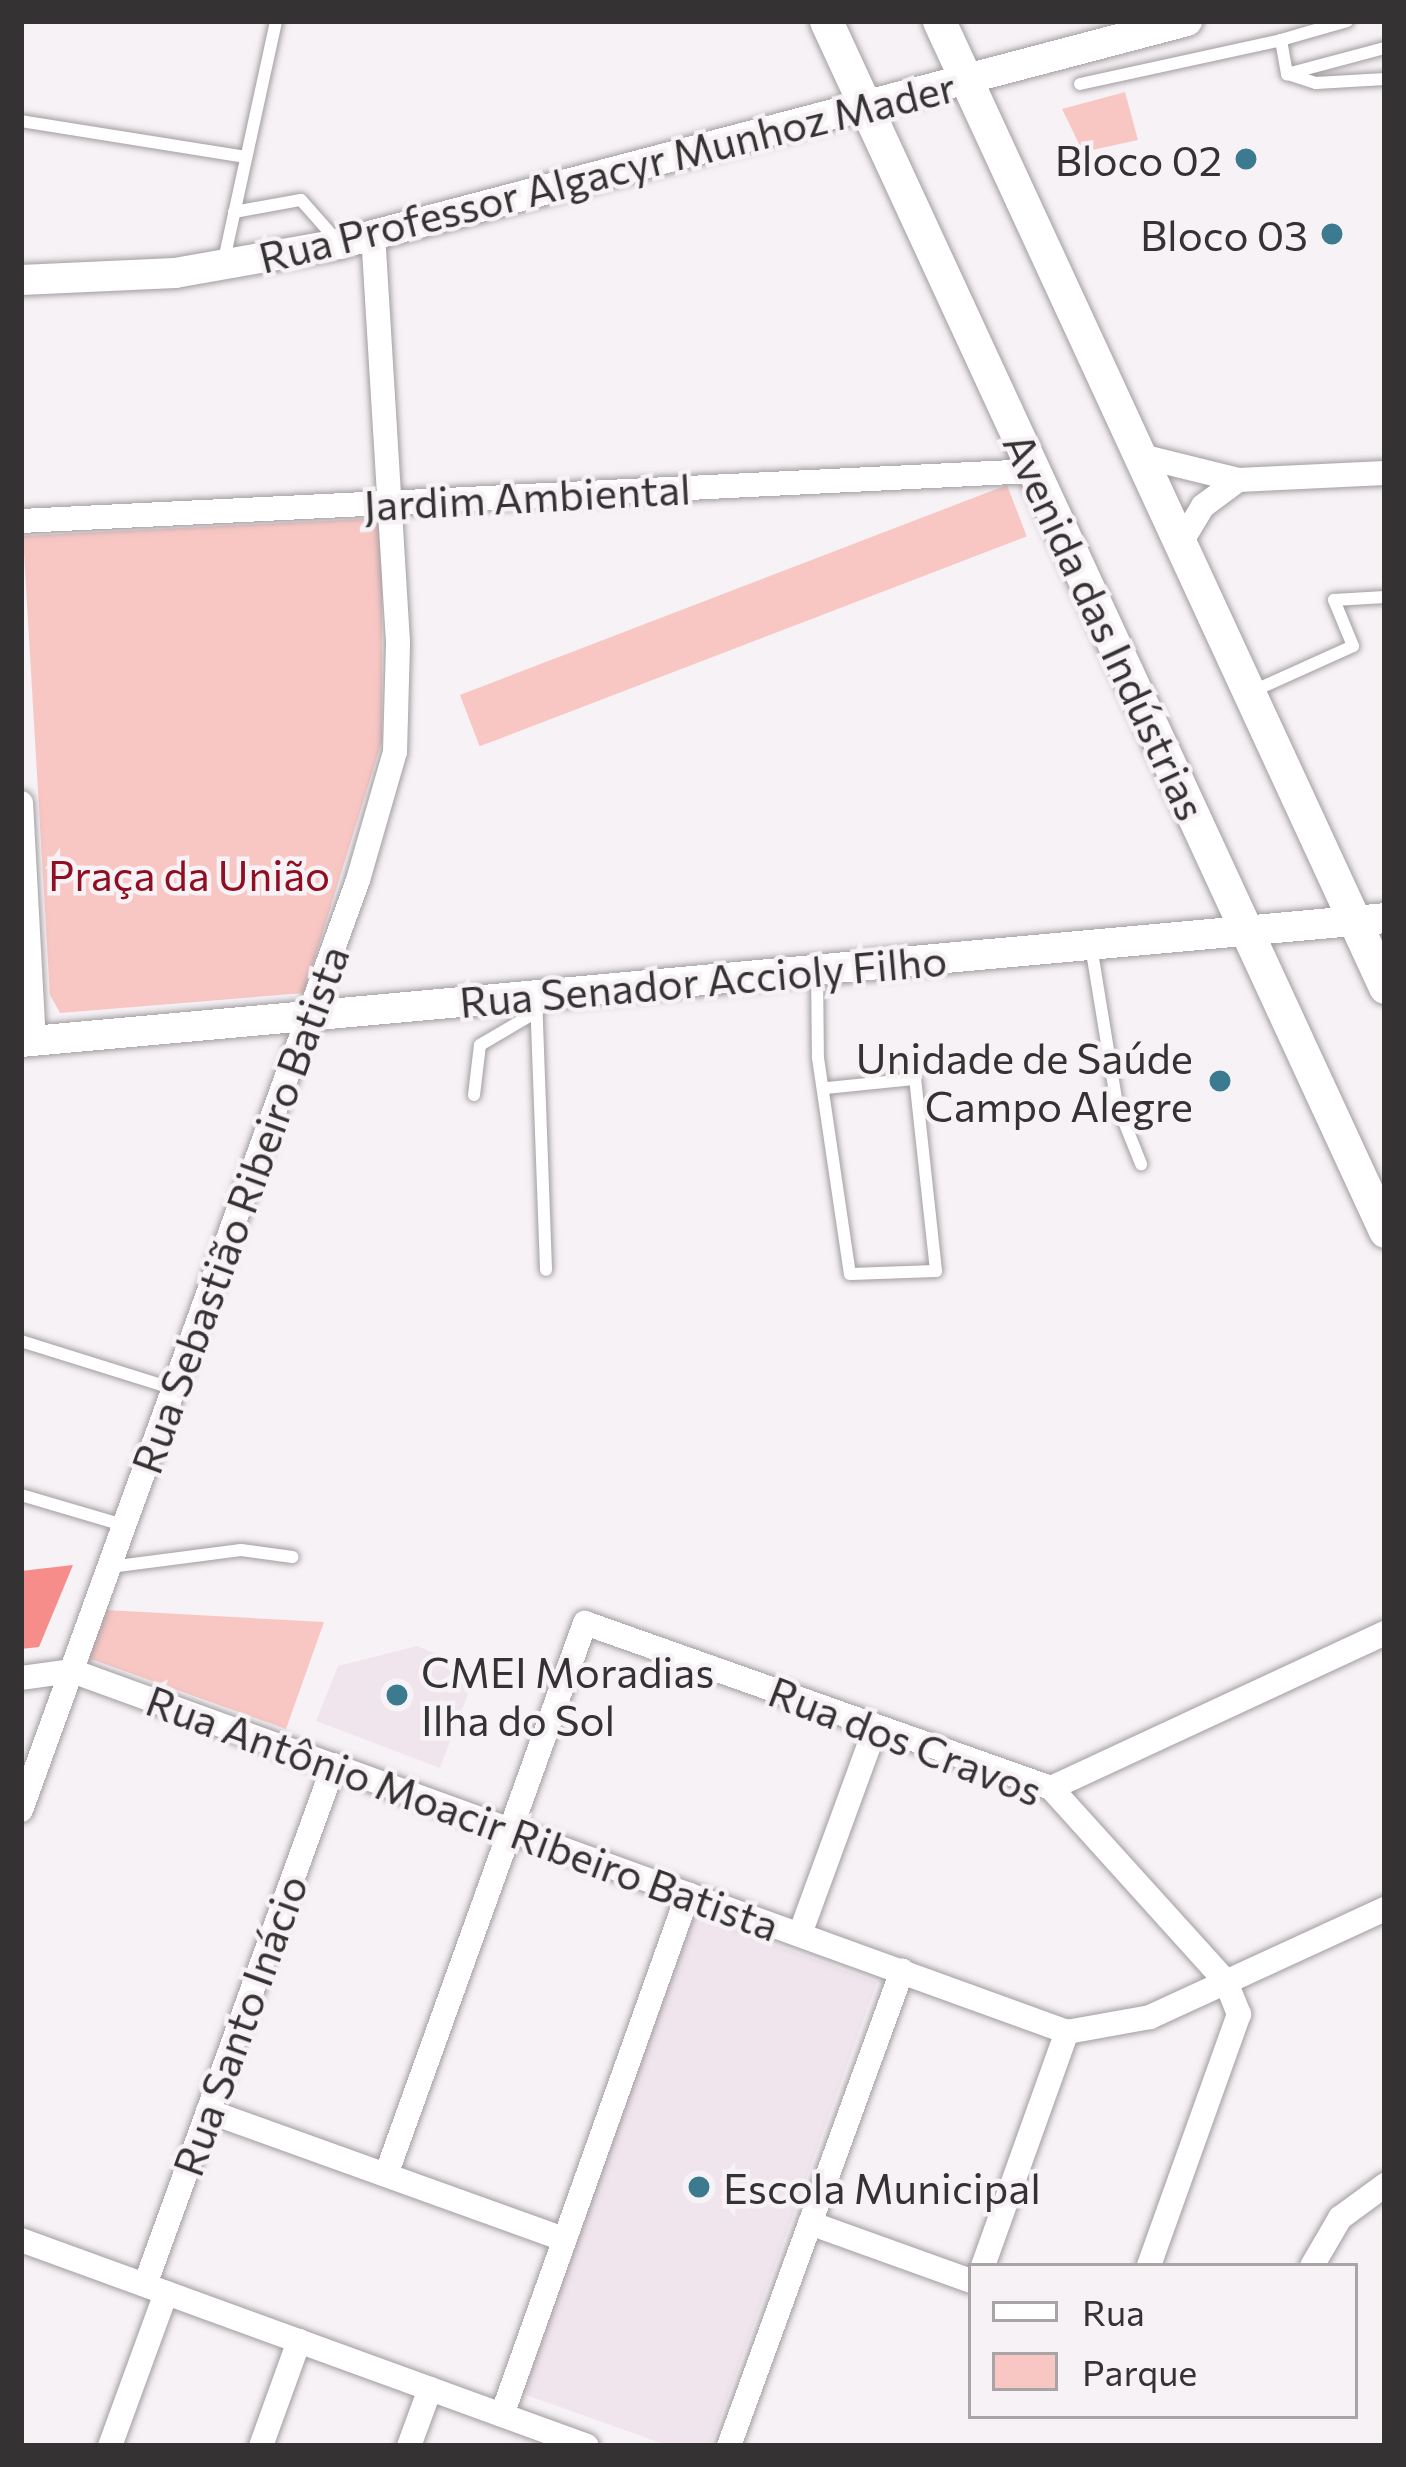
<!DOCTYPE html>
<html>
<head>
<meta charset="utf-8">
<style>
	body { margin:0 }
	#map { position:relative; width:1406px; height:2467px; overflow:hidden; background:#f7f2f5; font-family:Commissioner,sans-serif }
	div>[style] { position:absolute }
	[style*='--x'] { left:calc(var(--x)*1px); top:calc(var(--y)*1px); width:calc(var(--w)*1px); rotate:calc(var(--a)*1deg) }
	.built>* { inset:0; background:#f1e5ed }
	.green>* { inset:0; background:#f8c7c4; transform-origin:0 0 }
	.forest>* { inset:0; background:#f68d8b }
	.roads { filter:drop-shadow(0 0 3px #a29da1) drop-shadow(0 0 3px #a29da1) }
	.service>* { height:12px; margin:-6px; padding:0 6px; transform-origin:6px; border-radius:6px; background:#fff }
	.minor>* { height:24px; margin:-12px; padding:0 12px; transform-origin:12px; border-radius:12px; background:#fff }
	.tertiary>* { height:30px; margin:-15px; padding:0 15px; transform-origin:15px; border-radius:15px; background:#fff }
	.secondary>* { height:33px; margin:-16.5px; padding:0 16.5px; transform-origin:16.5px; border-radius:16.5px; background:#fff }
	.dots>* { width:33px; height:33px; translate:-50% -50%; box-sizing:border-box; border:6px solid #f7f2f5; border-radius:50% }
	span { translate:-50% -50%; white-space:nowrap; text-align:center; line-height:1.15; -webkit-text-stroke:9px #f7f2f5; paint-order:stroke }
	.poi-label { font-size:42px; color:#343233 }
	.right { translate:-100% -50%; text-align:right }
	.left { translate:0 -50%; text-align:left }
	.street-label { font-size:42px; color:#343233 }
	.park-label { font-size:42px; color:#8f0e22 }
	.frame { position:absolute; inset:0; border:24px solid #343233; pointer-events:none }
	.legend { position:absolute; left:968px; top:2263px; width:390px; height:156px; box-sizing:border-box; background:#f7f2f5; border:3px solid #a9a5a7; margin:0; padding:15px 21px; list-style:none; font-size:36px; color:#343233 }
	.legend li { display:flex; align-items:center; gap:24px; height:60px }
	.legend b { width:60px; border:3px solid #a9a5a7 }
</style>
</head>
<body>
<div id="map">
	<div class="built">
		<i style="clip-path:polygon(417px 1646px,477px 1670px,440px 1768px,316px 1721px,338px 1666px)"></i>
		<i style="clip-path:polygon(694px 1916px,877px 1982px,710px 2446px,669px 2446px,521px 2393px)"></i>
	</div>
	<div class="green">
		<i style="clip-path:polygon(1125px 92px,1138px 140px,1083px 152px,1062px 109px)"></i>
		<i style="left:1007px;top:485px;width:55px;height:586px;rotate:69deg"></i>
		<i style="clip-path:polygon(382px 518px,382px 741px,304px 993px,60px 1013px,50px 995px,23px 536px)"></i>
		<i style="clip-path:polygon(106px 1610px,324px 1622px,286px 1729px,88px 1658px)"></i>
	</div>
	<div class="forest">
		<i style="clip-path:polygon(73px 1565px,39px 1647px,21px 1649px,21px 1571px)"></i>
	</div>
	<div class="roads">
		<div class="service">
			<i style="--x:1281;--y:40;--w:69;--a:-16.1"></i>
			<i style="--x:1288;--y:74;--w:29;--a:18"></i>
			<i style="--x:1316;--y:83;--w:69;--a:-3.3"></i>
			<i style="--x:1080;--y:84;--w:206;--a:-12.3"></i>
			<i style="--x:1281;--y:40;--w:35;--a:80"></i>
			<i style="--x:1287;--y:74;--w:101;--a:-14.9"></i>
			<i style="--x:21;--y:121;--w:228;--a:9.1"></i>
			<i style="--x:234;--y:212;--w:68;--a:-10.2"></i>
			<i style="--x:301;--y:200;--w:57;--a:48.5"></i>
			<i style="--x:224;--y:260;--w:245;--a:-77.7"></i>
			<i style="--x:1251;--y:692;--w:112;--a:-24.3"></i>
			<i style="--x:1353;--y:646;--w:50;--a:-112.4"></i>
			<i style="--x:1334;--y:600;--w:51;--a:-3.4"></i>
			<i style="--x:1091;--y:946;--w:160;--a:80.7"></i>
			<i style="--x:1117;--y:1104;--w:65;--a:68.2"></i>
			<i style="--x:817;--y:969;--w:89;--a:89.4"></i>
			<i style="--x:818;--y:1058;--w:218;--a:81.6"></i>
			<i style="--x:850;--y:1274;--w:86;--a:-2"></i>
			<i style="--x:936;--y:1271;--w:193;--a:-96.2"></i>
			<i style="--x:915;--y:1079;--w:89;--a:174.2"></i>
			<i style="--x:536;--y:996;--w:274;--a:87.9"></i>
			<i style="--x:474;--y:1095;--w:50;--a:-83.2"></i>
			<i style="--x:480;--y:1045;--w:67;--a:-30.4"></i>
			<i style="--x:21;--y:1341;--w:160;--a:17.4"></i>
			<i style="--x:21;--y:1495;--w:106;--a:16.4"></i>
			<i style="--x:110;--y:1567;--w:132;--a:-7.4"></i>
			<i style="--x:241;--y:1550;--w:52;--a:7.7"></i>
		</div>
		<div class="minor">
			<i style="--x:1141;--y:456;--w:100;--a:13.9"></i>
			<i style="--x:1238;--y:480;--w:147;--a:-2.7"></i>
			<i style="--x:21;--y:521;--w:1014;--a:-2.83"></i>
			<i style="--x:1180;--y:544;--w:44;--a:-58.8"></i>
			<i style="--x:1203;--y:506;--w:44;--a:-36.6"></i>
			<i style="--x:21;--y:803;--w:238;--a:86.9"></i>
			<i style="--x:21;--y:1678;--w:51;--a:-7.8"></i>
			<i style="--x:72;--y:1671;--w:1058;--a:19.94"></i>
			<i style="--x:1067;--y:2032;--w:84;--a:-10.2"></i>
			<i style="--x:1150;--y:2017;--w:259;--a:-24.7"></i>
			<i style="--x:1051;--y:1788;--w:368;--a:-24.9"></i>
			<i style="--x:21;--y:1810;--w:989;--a:-70.08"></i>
			<i style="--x:358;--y:880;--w:133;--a:-73.9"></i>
			<i style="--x:395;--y:752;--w:110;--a:-88.4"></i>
			<i style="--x:398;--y:642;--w:407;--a:-93.5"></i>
			<i style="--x:800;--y:1934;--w:221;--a:-69.9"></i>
			<i style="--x:208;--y:2111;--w:378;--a:19.8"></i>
			<i style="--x:386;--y:2175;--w:587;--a:-70.18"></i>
			<i style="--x:585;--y:1623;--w:494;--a:19.5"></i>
			<i style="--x:1051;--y:1788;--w:261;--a:47.9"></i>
			<i style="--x:1226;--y:1982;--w:35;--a:68"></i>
			<i style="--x:1239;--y:2014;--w:268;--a:109.7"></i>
			<i style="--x:810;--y:2223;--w:171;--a:19.8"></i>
			<i style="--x:21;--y:2240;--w:602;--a:20"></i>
			<i style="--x:983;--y:2266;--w:249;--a:-70.3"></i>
			<i style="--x:1312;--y:2266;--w:56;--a:-59.7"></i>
			<i style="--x:1340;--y:2218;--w:56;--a:-36.3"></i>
			<i style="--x:145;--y:2285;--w:553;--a:-70.03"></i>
			<i style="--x:502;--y:2415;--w:553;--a:-70.35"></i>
			<i style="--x:110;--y:2446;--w:163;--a:-69.9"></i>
			<i style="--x:261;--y:2446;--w:112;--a:-70.1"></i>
			<i style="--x:409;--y:2446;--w:61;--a:-69.8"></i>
			<i style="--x:729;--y:2446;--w:506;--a:-69.99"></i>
		</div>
		<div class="tertiary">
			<i style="--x:21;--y:280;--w:154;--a:-2.6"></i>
			<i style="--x:175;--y:273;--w:167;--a:-10"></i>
			<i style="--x:339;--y:244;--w:877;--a:-14.73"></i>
			<i style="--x:21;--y:1042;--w:1370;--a:-5.19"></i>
		</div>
		<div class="secondary">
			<i style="--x:826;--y:21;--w:1333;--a:65.2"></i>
			<i style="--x:939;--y:21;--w:1064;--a:65.22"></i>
		</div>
	</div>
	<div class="dots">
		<i style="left:1246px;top:159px;background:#3b7a8f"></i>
		<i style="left:1332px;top:234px;background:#3b7a8f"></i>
		<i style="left:1220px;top:1081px;background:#3b7a8f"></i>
		<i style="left:397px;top:1695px;background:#3b7a8f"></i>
		<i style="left:699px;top:2187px;background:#3b7a8f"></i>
	</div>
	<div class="poi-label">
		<span class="right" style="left:1222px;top:159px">Bloco 02</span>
		<span class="right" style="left:1308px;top:234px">Bloco 03</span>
		<span class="right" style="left:1193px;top:1081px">Unidade de Saúde<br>Campo Alegre</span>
		<span class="left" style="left:421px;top:1695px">CMEI Moradias<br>Ilha do Sol</span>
		<span class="left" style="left:723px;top:2187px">Escola Municipal</span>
	</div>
	<div class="street-label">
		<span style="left:607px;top:171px;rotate:-14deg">Rua Professor Algacyr Munhoz Mader</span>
		<span style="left:527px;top:496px;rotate:-3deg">Jardim Ambiental</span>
		<span style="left:1106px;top:626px;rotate:65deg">Avenida das Indústrias</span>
		<span style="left:703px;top:980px;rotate:-5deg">Rua Senador Accioly Filho</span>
		<span style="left:239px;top:1209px;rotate:-70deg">Rua Sebastião Ribeiro Batista</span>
		<span style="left:906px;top:1740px;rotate:21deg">Rua dos Cravos</span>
		<span style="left:463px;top:1812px;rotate:20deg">Rua Antônio Moacir Ribeiro Batista</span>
		<span style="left:239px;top:2025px;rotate:-70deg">Rua Santo Inácio</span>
	</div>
	<div class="park-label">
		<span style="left:189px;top:874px">Praça da União</span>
	</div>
	<div class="frame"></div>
	<ul class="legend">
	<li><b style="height:15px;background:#fff"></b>Rua</li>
	<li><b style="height:33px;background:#f8c7c4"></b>Parque</li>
	</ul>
</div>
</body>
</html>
